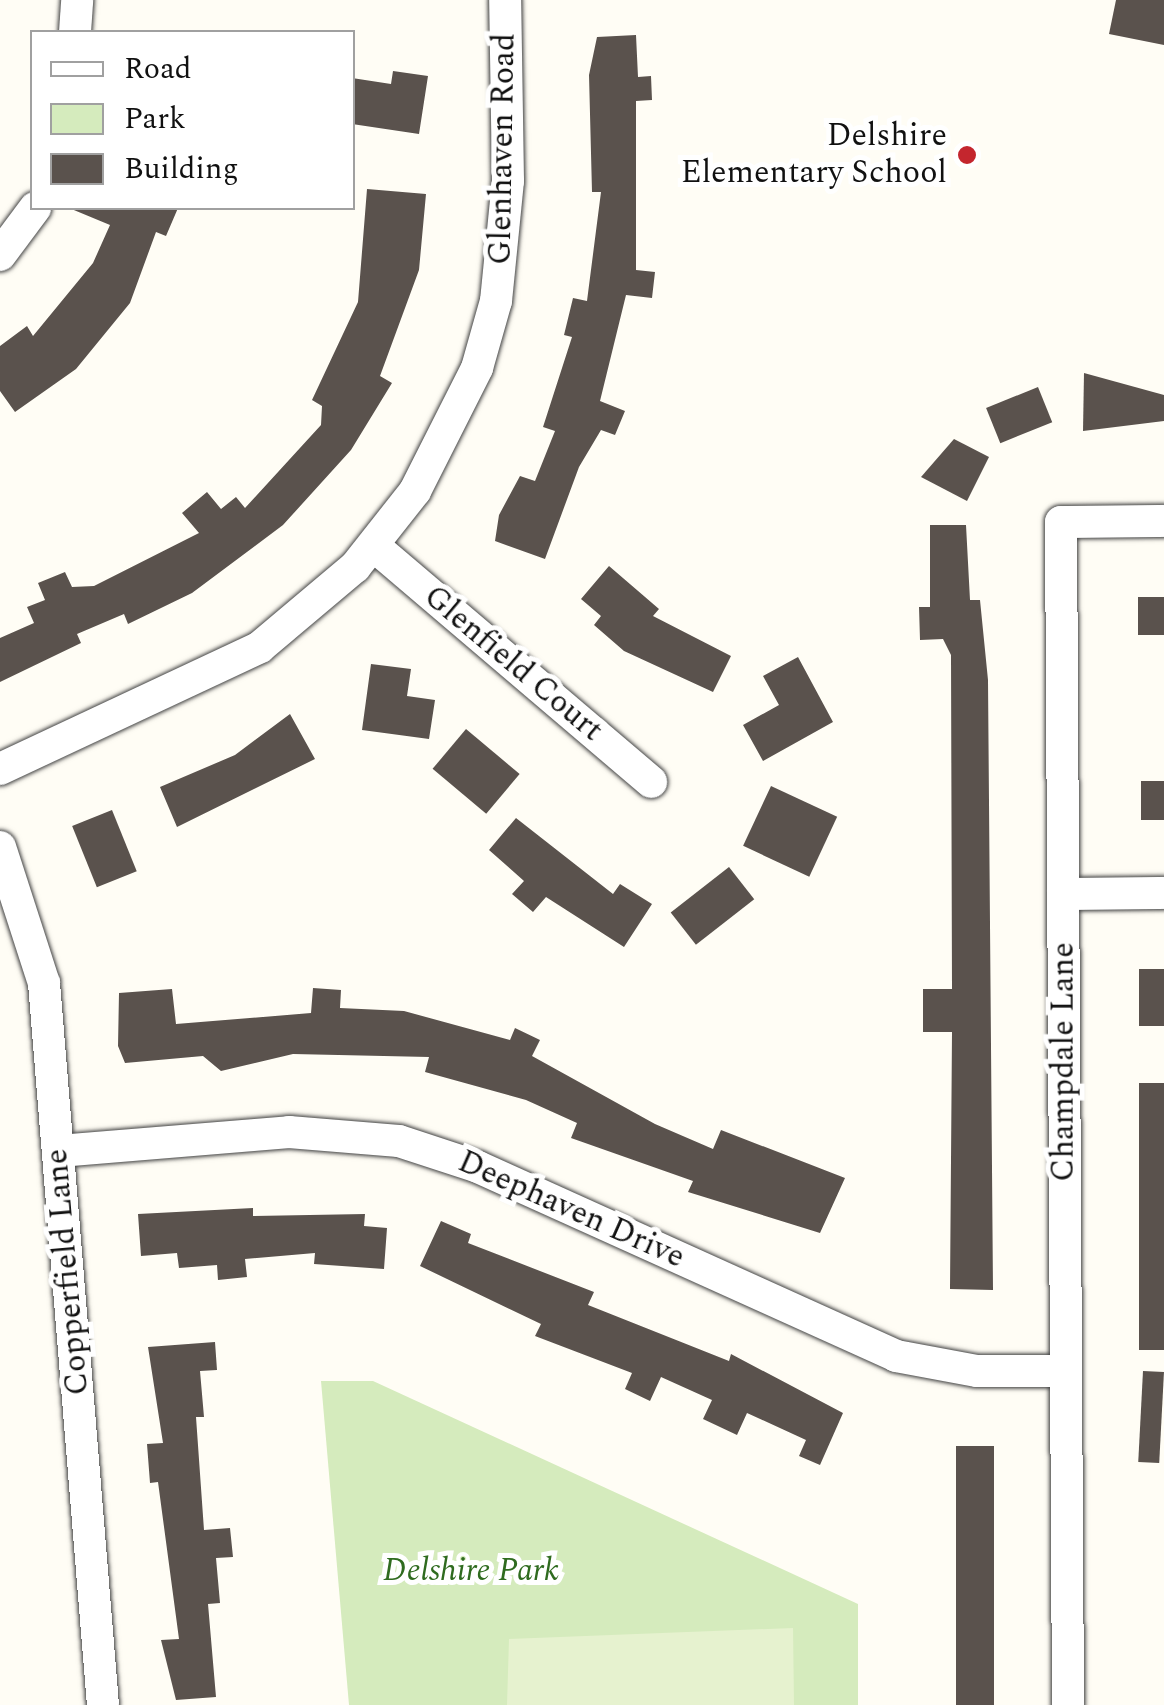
<!DOCTYPE html>
<html>
<head>
<meta charset="utf-8">
<style>
	body { margin:0 }
	#map { position:relative; width:1164px; height:1705px; overflow:hidden; background:#fffdf5; font-family:Spectral,serif }
	div>[style] { position:absolute }
	[style*='--x'] { left:calc(var(--x)*1px); top:calc(var(--y)*1px); width:calc(var(--w)*1px); rotate:calc(var(--a)*1deg) }
	.green>* { inset:0; background:#d5ebbd }
	.pitch>* { inset:0; background:#e6f2cf }
	.building>* { inset:0; background:#5a524d; transform-origin:0 0 }
	.roads { filter:drop-shadow(0 0 2px #444) drop-shadow(0 0 2px #444) }
	.minor>* { height:32px; margin:-16px; padding:0 16px; transform-origin:16px; border-radius:16px; background:#fff }
	.dots>* { width:28px; height:28px; translate:-50% -50%; box-sizing:border-box; border:5px solid #fff; border-radius:50% }
	span { translate:-50% -50%; white-space:nowrap; text-align:center; line-height:1.15; -webkit-text-stroke:10px #fff; paint-order:stroke }
	.poi-label { font-size:32px; color:#111 }
	.right { translate:-100% -50%; text-align:right }
	.street-label { font-size:32px; color:#111 }
	.park-label { font-size:32px; color:#2f6b1f; font-style:italic }
	.legend { position:absolute; left:30px; top:30px; width:325px; height:180px; box-sizing:border-box; background:#fff; border:2px solid #a0a0a0; margin:0; padding:12px 18px; list-style:none; font-size:30px; color:#111 }
	.legend li { display:flex; align-items:center; gap:20px; height:50px }
	.legend b { width:50px; border:2px solid #a0a0a0 }
</style>
</head>
<body>
<div id="map">
	<div class="green">
		<i style="clip-path:polygon(321px 1381px,373px 1381px,858px 1604px,858px 1705px,349px 1705px)"></i>
	</div>
	<div class="pitch">
		<i style="clip-path:polygon(793px 1628px,794px 1705px,507px 1705px,509px 1639px)"></i>
	</div>
	<div class="building">
		<i style="clip-path:polygon(1116px 0,1164px 0,1164px 45px,1109px 34px)"></i>
		<i style="clip-path:polygon(636px 35px,638px 77px,651px 76px,652px 100px,636px 101px,636px 270px,655px 272px,652px 298px,626px 295px,600px 401px,625px 411px,615px 435px,601px 430px,579px 467px,545px 559px,495px 541px,499px 515px,520px 476px,535px 481px,555px 431px,543px 427px,572px 337px,564px 335px,573px 298px,587px 301px,601px 192px,592px 192px,589px 75px,597px 37px)"></i>
		<i style="clip-path:polygon(393px 71px,428px 76px,419px 134px,352px 124px,352px 78px,391px 84px)"></i>
		<i style="clip-path:polygon(367px 189px,426px 194px,419px 270px,380px 376px,392px 383px,351px 450px,283px 525px,192px 593px,128px 624px,124px 614px,77px 634px,81px 643px,0 682px,0 638px,34px 623px,27px 607px,45px 600px,38px 583px,65px 572px,72px 587px,94px 586px,199px 533px,182px 513px,207px 492px,221px 509px,236px 497px,245px 508px,321px 425px,322px 406px,312px 400px,358px 302px)"></i>
		<i style="clip-path:polygon(69px 208px,178px 208px,166px 236px,156px 232px,130px 303px,76px 369px,15px 412px,0 391px,0 346px,27px 326px,33px 336px,93px 263px,110px 225px)"></i>
		<i style="clip-path:polygon(1084px 373px,1164px 395px,1164px 421px,1083px 431px)"></i>
		<i style="left:1038px;top:387px;width:38px;height:56px;rotate:68deg"></i>
		<i style="clip-path:polygon(954px 439px,989px 457px,967px 501px,921px 477px)"></i>
		<i style="clip-path:polygon(930px 525px,966px 525px,970px 600px,980px 600px,988px 680px,993px 1290px,950px 1289px,952px 1032px,923px 1032px,923px 989px,952px 989px,951px 655px,943px 639px,920px 640px,919px 607px,930px 607px)"></i>
		<i style="clip-path:polygon(609px 566px,659px 609px,653px 616px,731px 656px,713px 692px,624px 651px,594px 625px,601px 616px,581px 599px)"></i>
		<i style="left:1164px;top:597px;width:38px;height:26px;rotate:90deg"></i>
		<i style="clip-path:polygon(798px 657px,833px 722px,763px 761px,743px 725px,779px 705px,763px 676px)"></i>
		<i style="clip-path:polygon(371px 664px,411px 669px,407px 696px,435px 700px,429px 739px,362px 730px)"></i>
		<i style="clip-path:polygon(290px 714px,315px 759px,177px 827px,160px 787px,235px 755px)"></i>
		<i style="left:466px;top:729px;width:70px;height:52px;rotate:40deg"></i>
		<i style="left:1141px;top:781px;width:23px;height:39px"></i>
		<i style="left:771px;top:786px;width:73px;height:66px;rotate:25deg"></i>
		<i style="left:112px;top:810px;width:66px;height:43px;rotate:68deg"></i>
		<i style="clip-path:polygon(516px 818px,613px 894px,620px 884px,652px 904px,624px 947px,546px 897px,533px 912px,512px 894px,524px 881px,489px 850px)"></i>
		<i style="left:729px;top:867px;width:41px;height:74px;rotate:52deg"></i>
		<i style="left:1164px;top:969px;width:57px;height:25px;rotate:90deg"></i>
		<i style="clip-path:polygon(313px 988px,341px 990px,340px 1008px,404px 1011px,510px 1040px,515px 1028px,540px 1040px,532px 1056px,655px 1124px,713px 1149px,721px 1130px,845px 1178px,820px 1233px,688px 1192px,693px 1181px,571px 1138px,577px 1123px,526px 1100px,425px 1072px,429px 1057px,293px 1054px,221px 1071px,203px 1056px,125px 1063px,118px 1046px,119px 993px,172px 989px,176px 1024px,311px 1013px)"></i>
		<i style="left:1164px;top:1083px;width:267px;height:25px;rotate:90deg"></i>
		<i style="clip-path:polygon(253px 1208px,253px 1216px,365px 1214px,364px 1226px,387px 1228px,384px 1269px,314px 1264px,315px 1253px,245px 1259px,247px 1277px,218px 1280px,217px 1265px,179px 1268px,177px 1253px,141px 1256px,138px 1214px)"></i>
		<i style="clip-path:polygon(441px 1221px,471px 1234px,468px 1243px,594px 1292px,588px 1305px,729px 1361px,731px 1354px,843px 1413px,820px 1465px,799px 1456px,806px 1440px,747px 1413px,737px 1435px,703px 1419px,712px 1400px,661px 1377px,650px 1401px,625px 1389px,632px 1373px,535px 1336px,541px 1324px,420px 1266px)"></i>
		<i style="clip-path:polygon(215px 1342px,217px 1370px,200px 1371px,204px 1417px,196px 1417px,204px 1530px,230px 1528px,233px 1557px,216px 1558px,220px 1603px,208px 1604px,216px 1697px,176px 1700px,161px 1640px,179px 1639px,158px 1482px,150px 1483px,147px 1444px,163px 1443px,148px 1347px)"></i>
		<i style="left:1143px;top:1371px;width:21px;height:91px;rotate:3deg"></i>
		<i style="left:956px;top:1446px;width:38px;height:259px"></i>
	</div>
	<div class="roads">
		<div class="minor">
			<i style="--x:75;--y:32;--w:32;--a:-86"></i>
			<i style="--x:0;--y:255;--w:59;--a:-53.3"></i>
			<i style="--x:374;--y:546;--w:364;--a:40.4"></i>
			<i style="--x:0;--y:769;--w:287;--a:-25.1"></i>
			<i style="--x:260;--y:647;--w:124;--a:-40.1"></i>
			<i style="--x:355;--y:567;--w:97;--a:-51.7"></i>
			<i style="--x:415;--y:491;--w:138;--a:-63.2"></i>
			<i style="--x:477;--y:368;--w:70;--a:-74.2"></i>
			<i style="--x:496;--y:301;--w:121;--a:-84.3"></i>
			<i style="--x:508;--y:181;--w:181;--a:-90.9"></i>
			<i style="--x:0;--y:847;--w:143;--a:72.1"></i>
			<i style="--x:44;--y:983;--w:724;--a:85.33"></i>
			<i style="--x:1063;--y:894;--w:101;--a:-0.6"></i>
			<i style="--x:59;--y:1151;--w:231;--a:-4.7"></i>
			<i style="--x:289;--y:1132;--w:110;--a:4.7"></i>
			<i style="--x:399;--y:1141;--w:83;--a:18.2"></i>
			<i style="--x:478;--y:1167;--w:459;--a:24.3"></i>
			<i style="--x:896;--y:1356;--w:82;--a:10.5"></i>
			<i style="--x:977;--y:1371;--w:89;--a:0"></i>
			<i style="--x:1068;--y:1705;--w:1183;--a:-90.34"></i>
			<i style="--x:1061;--y:522;--w:103;--a:-0.6"></i>
		</div>
	</div>
	<div class="dots">
		<i style="left:967px;top:155px;background:#c4262e"></i>
	</div>
	<div class="poi-label">
		<span class="right" style="left:947px;top:155px">Delshire<br>Elementary School</span>
	</div>
	<div class="street-label">
		<span style="left:503px;top:149px;rotate:-89deg">Glenhaven Road</span>
		<span style="left:513px;top:664px;rotate:40deg">Glenfield Court</span>
		<span style="left:1064px;top:1062px;rotate:-90deg">Champdale Lane</span>
		<span style="left:571px;top:1210px;rotate:24deg">Deephaven Drive</span>
		<span style="left:68px;top:1272px;rotate:-95deg">Copperfield Lane</span>
	</div>
	<div class="park-label">
		<span style="left:471px;top:1571px">Delshire Park</span>
	</div>
	<ul class="legend">
	<li><b style="height:12px;background:#fff"></b>Road</li>
	<li><b style="height:28px;background:#d5ebbd"></b>Park</li>
	<li><b style="height:28px;background:#5a524d"></b>Building</li>
	</ul>
</div>
</body>
</html>
